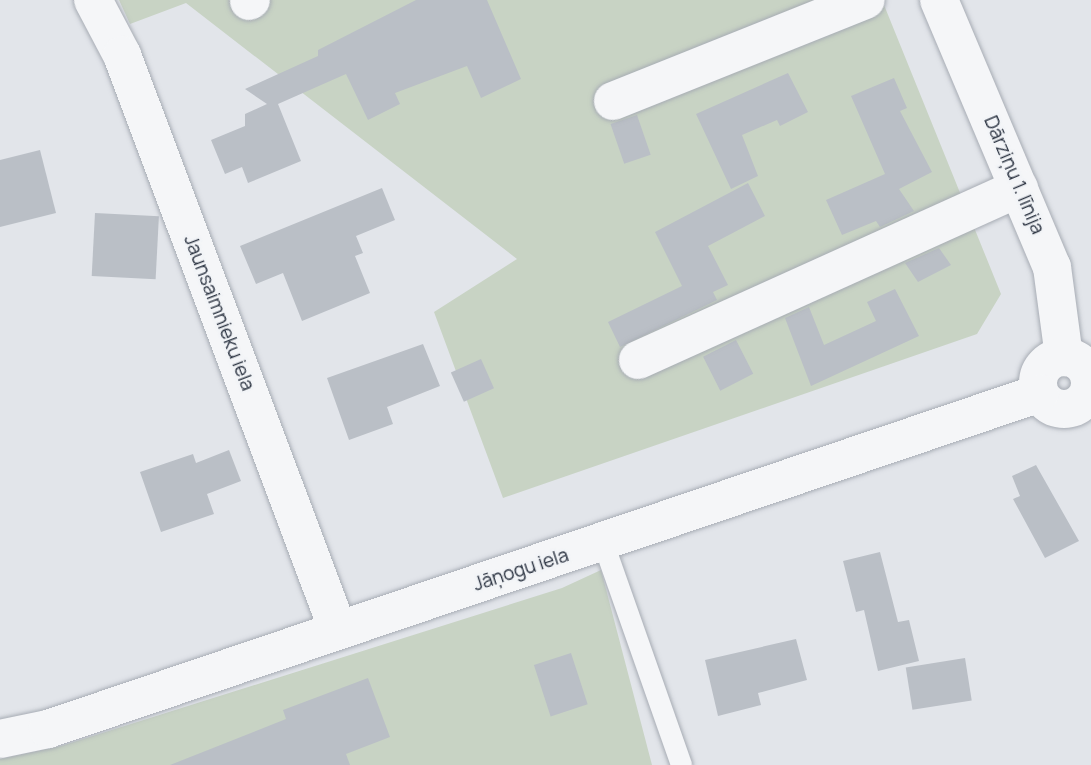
<!DOCTYPE html>
<html>
<head>
<meta charset="utf-8">
<style>
	body { margin:0 }
	#map { position:relative; width:1091px; height:765px; overflow:hidden; background:#e2e5ea; font-family:Manrope,sans-serif }
	div>[style] { position:absolute }
	[style*='--x'] { left:calc(var(--x)*1px); top:calc(var(--y)*1px); width:calc(var(--w)*1px); rotate:calc(var(--a)*1deg) }
	.green>* { inset:0; background:#c8d3c4 }
	.building>* { inset:0; background:#babfc6; transform-origin:0 0 }
	.roads { filter:drop-shadow(0 0 2px #a7acb4) drop-shadow(0 0 2px #a7acb4) }
	.lane>* { height:21px; margin:-10.5px; padding:0 10.5px; transform-origin:10.5px; border-radius:10.5px; background:#f5f6f8 }
	.street>* { height:38px; margin:-19px; padding:0 19px; transform-origin:19px; border-radius:19px; background:#f5f6f8 }
	.street>.ring { margin:-19px; padding:0; box-sizing:content-box; background:none; border:38px solid #f5f6f8; border-radius:50% }
	span { translate:-50% -50%; white-space:nowrap; text-align:center; line-height:1.15; -webkit-text-stroke:5px #f2f4f7; paint-order:stroke }
	.street-label { font-size:19px; color:#2b3341 }
</style>
</head>
<body>
<div id="map">
	<div class="green">
		<i style="clip-path:polygon(119px 0,882px 0,1001px 294px,977px 334px,503px 498px,434px 312px,517px 259px,186px 3px,130px 24px)"></i>
		<i style="clip-path:polygon(601px 570px,652px 765px,0 765px,0 759px,61px 746px,562px 588px)"></i>
	</div>
	<div class="building">
		<i style="clip-path:polygon(416px 0,487px 0,521px 79px,481px 98px,467px 66px,395px 93px,400px 104px,368px 120px,346px 74px,278px 104px,301px 161px,248px 183px,242px 167px,225px 174px,211px 140px,245px 126px,245px 114px,267px 104px,245px 89px,318px 56px,318px 50px)"></i>
		<i style="clip-path:polygon(788px 73px,808px 112px,780px 126px,777px 120px,742px 135px,758px 176px,731px 189px,696px 114px)"></i>
		<i style="clip-path:polygon(894px 78px,907px 108px,900px 111px,932px 172px,899px 189px,914px 211px,880px 227px,876px 221px,842px 235px,826px 200px,885px 174px,851px 96px)"></i>
		<i style="left:637px;top:115px;width:42px;height:28px;rotate:71deg"></i>
		<i style="clip-path:polygon(40px 150px,56px 213px,0 227px,0 160px)"></i>
		<i style="clip-path:polygon(748px 183px,765px 216px,708px 246px,728px 285px,713px 292px,717px 300px,620px 347px,608px 322px,682px 286px,655px 232px)"></i>
		<i style="clip-path:polygon(382px 188px,395px 220px,356px 236px,363px 253px,355px 256px,370px 293px,302px 321px,283px 273px,256px 284px,240px 246px)"></i>
		<i style="left:95px;top:213px;width:64px;height:63px;rotate:3deg"></i>
		<i style="clip-path:polygon(939px 248px,951px 265px,918px 282px,905px 263px)"></i>
		<i style="clip-path:polygon(895px 289px,919px 336px,811px 386px,785px 318px,809px 307px,824px 345px,876px 321px,867px 302px)"></i>
		<i style="left:736px;top:340px;width:38px;height:37px;rotate:63deg"></i>
		<i style="clip-path:polygon(423px 344px,440px 386px,387px 407px,393px 424px,349px 440px,327px 378px)"></i>
		<i style="left:481px;top:359px;width:32px;height:33px;rotate:66deg"></i>
		<i style="clip-path:polygon(229px 450px,241px 481px,207px 494px,214px 514px,161px 532px,140px 472px,193px 454px,196px 463px)"></i>
		<i style="clip-path:polygon(1036px 465px,1079px 541px,1045px 558px,1013px 499px,1020px 496px,1012px 476px)"></i>
		<i style="clip-path:polygon(880px 552px,898px 622px,909px 620px,919px 661px,878px 671px,864px 610px,856px 612px,843px 561px)"></i>
		<i style="clip-path:polygon(796px 639px,807px 680px,758px 693px,761px 705px,718px 716px,705px 660px)"></i>
		<i style="left:571px;top:653px;width:54px;height:39px;rotate:72deg"></i>
		<i style="left:965px;top:658px;width:43px;height:60px;rotate:81deg"></i>
		<i style="clip-path:polygon(368px 678px,390px 737px,346px 754px,350px 765px,170px 765px,286px 719px,283px 710px)"></i>
	</div>
	<div class="roads">
		<div class="lane">
			<i style="--x:603;--y:543;--w:235;--a:70.6"></i>
		</div>
		<div class="street">
			<i style="--x:93;--y:0;--w:62;--a:62.2"></i>
			<i style="--x:122;--y:55;--w:614;--a:69.41"></i>
			<i style="--x:939;--y:0;--w:290;--a:67.1"></i>
			<i style="--x:1052;--y:267;--w:91;--a:82.4"></i>
			<i style="--x:249;--y:1;--w:2;--a:-27"></i>
			<i style="--x:613;--y:101;--w:272;--a:-21.8"></i>
			<i class="ring" style="left:1038px;top:357px;width:14px;height:14px"></i>
			<i style="--x:638;--y:360;--w:418;--a:-24.3"></i>
			<i style="--x:0;--y:739;--w:49;--a:-11.8"></i>
			<i style="--x:48;--y:729;--w:1047;--a:-18.71"></i>
		</div>
	</div>
	<div class="street-label">
		<span style="left:1014px;top:175px;rotate:67deg">Dārziņu 1. līnija</span>
		<span style="left:219px;top:313px;rotate:69deg">Jaunsaimnieku iela</span>
		<span style="left:521px;top:570px;rotate:-18deg">Jāņogu iela</span>
	</div>
</div>
</body>
</html>
